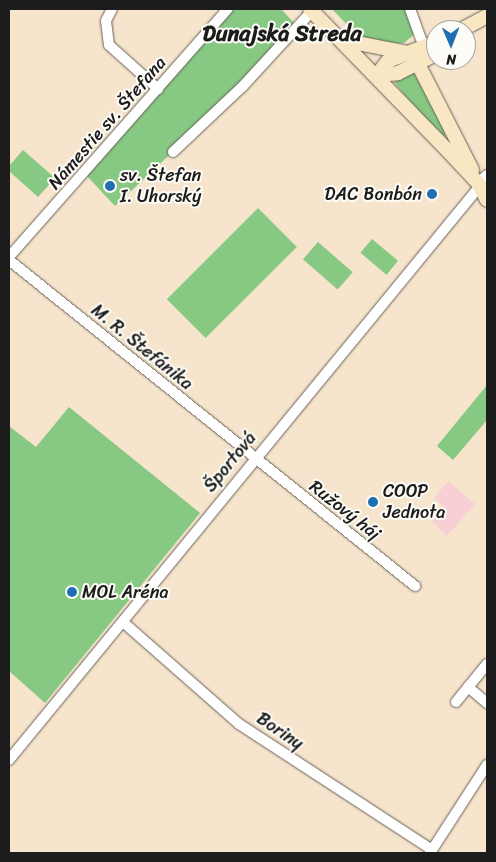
<!DOCTYPE html>
<html>
<head>
<meta charset="utf-8">
<style>
	body { margin:0 }
	#map { position:relative; width:496px; height:862px; overflow:hidden; background:#f6e4cc; font-family:Sriracha,sans-serif }
	div>[style] { position:absolute }
	[style*='--x'] { left:calc(var(--x)*1px); top:calc(var(--y)*1px); width:calc(var(--w)*1px); rotate:calc(var(--a)*1deg) }
	.built>* { inset:0; background:#f7cfd4 }
	.green>* { inset:0; background:#87c982; transform-origin:0 0 }
	.roads { filter:drop-shadow(0 0 1px #68625a) drop-shadow(0 0 1px #68625a) }
	.street>* { height:10px; margin:-5px; padding:0 5px; transform-origin:5px; border-radius:5px; background:#fff }
	.secondary>* { height:14px; margin:-7px; padding:0 7px; transform-origin:7px; border-radius:7px; background:#f9e7c3 }
	.dots>* { width:14px; height:14px; translate:-50% -50%; box-sizing:border-box; border:2px solid #fdfcf7; border-radius:50% }
	span { translate:-50% -50%; white-space:nowrap; text-align:center; line-height:1.15; -webkit-text-stroke:4px #fdfcf7; paint-order:stroke }
	.street-label { font-size:18px; color:#1c1c1c }
	.poi-label { font-size:18px; color:#1c1c1c }
	.left { translate:0 -50%; text-align:left }
	.right { translate:-100% -50%; text-align:right }
	.district-label { font-size:22px; color:#1c1c1c; font-weight:700 }
	.frame { position:absolute; inset:0; border:10px solid #1c1c1c; pointer-events:none }
	.north { position:absolute; left:426px; top:20px; width:50px; height:50px; box-sizing:border-box; background:#fdfcf7; border:1px solid #a3a29f; border-radius:50%; rotate:179deg; font-size:14px; font-weight:700; line-height:20px; text-align:center; color:#1c1c1c }
	.north::after { content:''; display:block; margin:auto; width:18px; height:22px; background:#1f6fb2; clip-path:polygon(50% 0,100% 100%,50% 72%,0 100%) }
</style>
</head>
<body>
<div id="map">
	<div class="built">
		<i style="clip-path:polygon(448px 481px,475px 504px,447px 536px,432px 522px,445px 507px,434px 498px)"></i>
	</div>
	<div class="green">
		<i style="clip-path:polygon(228px 9px,281px 9px,298px 27px,243px 86px,115px 206px,85px 174px)"></i>
		<i style="clip-path:polygon(332px 9px,406px 9px,416px 33px,404px 43px,381px 44px,356px 34px)"></i>
		<i style="clip-path:polygon(414px 73px,449px 132px,440px 138px,394px 82px)"></i>
		<i style="clip-path:polygon(23px 150px,55px 178px,38px 197px,9px 171px,9px 166px)"></i>
		<i style="left:258px;top:208px;width:55px;height:129px;rotate:45deg"></i>
		<i style="left:372px;top:239px;width:34px;height:18px;rotate:40deg"></i>
		<i style="left:318px;top:242px;width:46px;height:23px;rotate:41deg"></i>
		<i style="clip-path:polygon(487px 385px,487px 420px,453px 460px,437px 446px)"></i>
		<i style="clip-path:polygon(69px 407px,200px 513px,45px 703px,9px 671px,9px 426px,36px 447px)"></i>
	</div>
	<div class="roads">
		<div class="street">
			<i style="--x:112;--y:9;--w:13;--a:117"></i>
			<i style="--x:106;--y:21;--w:24;--a:83"></i>
			<i style="--x:109;--y:45;--w:66;--a:41.9"></i>
			<i style="--x:410;--y:9;--w:32;--a:70"></i>
			<i style="--x:173;--y:152;--w:96;--a:-43.3"></i>
			<i style="--x:243;--y:86;--w:102;--a:-47.4"></i>
			<i style="--x:478;--y:183;--w:12;--a:-42"></i>
			<i style="--x:9;--y:257;--w:331;--a:-48.6"></i>
			<i style="--x:9;--y:260;--w:521;--a:38.76"></i>
			<i style="--x:123;--y:622;--w:154;--a:41.3"></i>
			<i style="--x:239;--y:724;--w:230;--a:33.1"></i>
			<i style="--x:468;--y:687;--w:25;--a:40"></i>
			<i style="--x:456;--y:702;--w:49;--a:-50.8"></i>
			<i style="--x:9;--y:760;--w:741;--a:-50.64"></i>
			<i style="--x:430;--y:853;--w:105;--a:-57.1"></i>
		</div>
		<div class="secondary">
			<i style="--x:310;--y:9;--w:198;--a:45.8"></i>
			<i style="--x:448;--y:151;--w:44;--a:46.8"></i>
			<i style="--x:478;--y:183;--w:19;--a:62"></i>
			<i style="--x:461;--y:30;--w:30;--a:-28"></i>
			<i style="--x:342;--y:40;--w:63;--a:11"></i>
			<i style="--x:418;--y:64;--w:119;--a:63"></i>
			<i style="--x:377;--y:75;--w:18;--a:-52"></i>
			<i style="--x:388;--y:61;--w:52;--a:-21.6"></i>
			<i style="--x:377;--y:75;--w:21;--a:-5"></i>
			<i style="--x:398;--y:73;--w:42;--a:-26.6"></i>
		</div>
	</div>
	<div class="dots">
		<i style="left:110px;top:186px;background:#1f6fb2"></i>
		<i style="left:432px;top:194px;background:#1f6fb2"></i>
		<i style="left:373px;top:502px;background:#1f6fb2"></i>
		<i style="left:72px;top:592px;background:#1f6fb2"></i>
	</div>
	<div class="street-label">
		<span style="left:107px;top:123px;rotate:-49deg">Námestie sv. Štefana</span>
		<span style="left:142px;top:347px;rotate:39deg">M. R. Štefánika</span>
		<span style="left:230px;top:462px;rotate:-51deg">Športová</span>
		<span style="left:345px;top:510px;rotate:38deg">Ružový háj</span>
		<span style="left:280px;top:731px;rotate:34deg">Boriny</span>
	</div>
	<div class="poi-label">
		<span class="left" style="left:120px;top:186px">sv. Štefan<br>I. Uhorský</span>
		<span class="right" style="left:422px;top:194px">DAC Bonbón</span>
		<span class="left" style="left:383px;top:502px">COOP<br>Jednota</span>
		<span class="left" style="left:82px;top:592px">MOL Aréna</span>
	</div>
	<div class="district-label">
		<span style="left:282px;top:34px">Dunajská Streda</span>
	</div>
	<div class="frame"></div>
	<div class="north">N</div>
</div>
</body>
</html>
